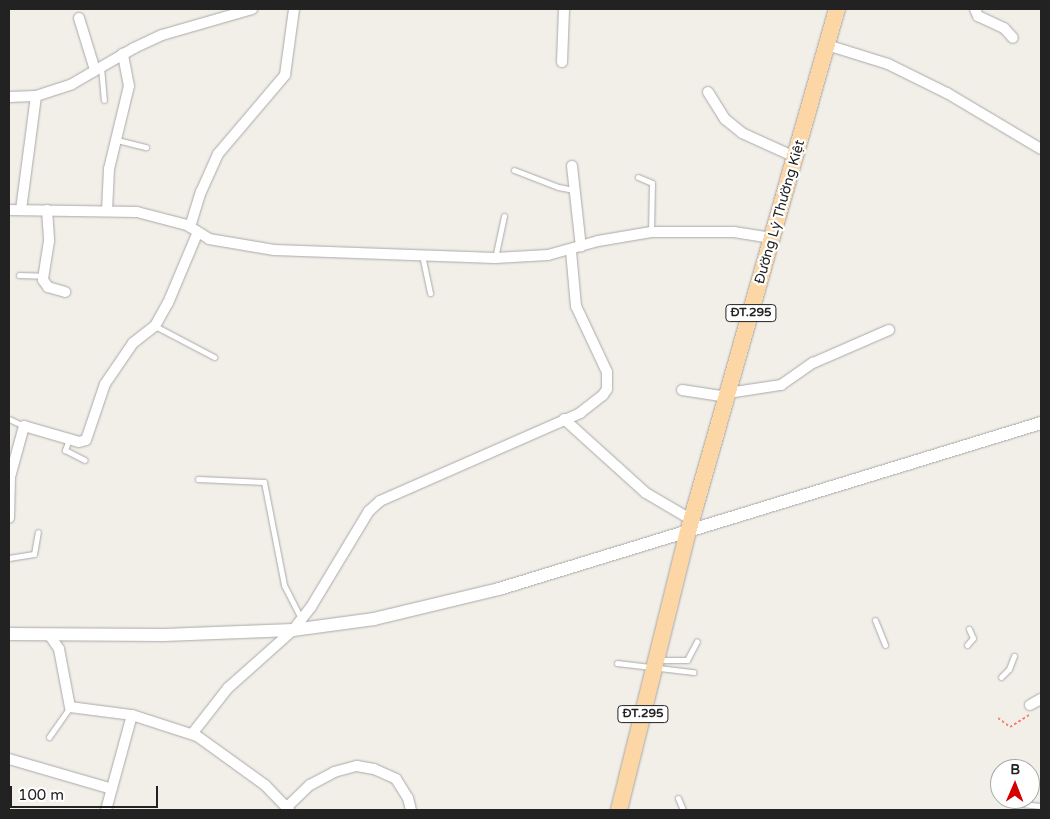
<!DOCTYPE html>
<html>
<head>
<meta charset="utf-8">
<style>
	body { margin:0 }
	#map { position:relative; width:1050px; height:819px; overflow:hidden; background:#f2efe9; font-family:"Varela Round",sans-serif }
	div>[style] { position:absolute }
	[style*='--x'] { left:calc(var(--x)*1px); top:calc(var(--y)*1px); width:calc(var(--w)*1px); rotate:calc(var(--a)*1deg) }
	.path>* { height:2px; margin-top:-1px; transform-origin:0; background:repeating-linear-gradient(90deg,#fa8072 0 2.5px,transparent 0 5px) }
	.roads { filter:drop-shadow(0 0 1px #a9a9a9) drop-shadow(0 0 1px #a9a9a9) }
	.service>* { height:5px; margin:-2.5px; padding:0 2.5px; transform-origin:2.5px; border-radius:2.5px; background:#fff }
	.minor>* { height:10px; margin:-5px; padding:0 5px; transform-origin:5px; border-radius:5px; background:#fff }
	.tertiary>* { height:12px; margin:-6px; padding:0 6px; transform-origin:6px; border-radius:6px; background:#fff }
	.primary>* { height:16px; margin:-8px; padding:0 8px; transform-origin:8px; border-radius:8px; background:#fcd6a4 }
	span { translate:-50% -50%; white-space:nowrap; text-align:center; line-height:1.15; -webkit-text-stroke:4.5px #fff; paint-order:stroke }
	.shield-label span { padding:1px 4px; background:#fff; border:1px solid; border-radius:4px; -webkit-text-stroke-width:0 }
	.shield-label { font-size:12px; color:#222; font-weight:700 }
	.street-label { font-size:14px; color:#222 }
	.frame { position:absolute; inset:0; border:10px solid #222; pointer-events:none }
	.north { position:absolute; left:990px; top:759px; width:50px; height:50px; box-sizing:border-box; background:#fff; border:1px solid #a7a7a7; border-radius:50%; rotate:1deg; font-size:14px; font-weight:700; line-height:20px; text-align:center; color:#222 }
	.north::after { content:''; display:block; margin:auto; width:18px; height:22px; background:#d40000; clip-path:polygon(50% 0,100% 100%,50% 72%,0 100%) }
	.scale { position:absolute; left:10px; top:786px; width:148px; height:22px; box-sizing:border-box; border:2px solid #222; border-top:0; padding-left:6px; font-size:15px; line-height:18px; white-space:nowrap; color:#222; -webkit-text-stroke:4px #fff; paint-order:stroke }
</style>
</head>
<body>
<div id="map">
	<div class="path">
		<i style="--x:998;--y:718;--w:15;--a:37"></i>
		<i style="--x:1010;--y:727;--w:25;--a:-32"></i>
	</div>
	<div class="roads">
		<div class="service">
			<i style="--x:101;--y:67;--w:33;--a:85"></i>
			<i style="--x:117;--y:140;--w:30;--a:14"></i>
			<i style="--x:514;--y:170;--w:47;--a:21.1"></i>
			<i style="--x:558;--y:187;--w:16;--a:11"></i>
			<i style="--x:638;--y:177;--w:15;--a:23"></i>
			<i style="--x:652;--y:183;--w:49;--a:91.2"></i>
			<i style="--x:422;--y:255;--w:39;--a:78"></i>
			<i style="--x:495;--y:258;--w:43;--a:-77.9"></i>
			<i style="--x:19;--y:275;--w:24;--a:2"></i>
			<i style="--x:155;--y:326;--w:67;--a:27.7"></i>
			<i style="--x:9;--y:419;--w:17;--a:25"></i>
			<i style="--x:69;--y:439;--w:12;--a:110"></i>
			<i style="--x:65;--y:450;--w:22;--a:27"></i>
			<i style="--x:198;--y:479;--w:66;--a:2.6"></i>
			<i style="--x:264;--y:482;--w:105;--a:79"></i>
			<i style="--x:284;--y:585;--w:38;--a:63"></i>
			<i style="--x:9;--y:558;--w:25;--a:-9"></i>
			<i style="--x:34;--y:554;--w:22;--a:-80"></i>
			<i style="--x:875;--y:620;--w:27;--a:68"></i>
			<i style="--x:967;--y:645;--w:9;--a:-49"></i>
			<i style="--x:973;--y:638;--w:10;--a:-114"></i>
			<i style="--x:660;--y:660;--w:27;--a:0"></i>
			<i style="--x:687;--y:660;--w:21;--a:-62"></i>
			<i style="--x:617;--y:663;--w:77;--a:6.8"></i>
			<i style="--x:1001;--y:677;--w:11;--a:-45"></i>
			<i style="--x:1009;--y:669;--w:14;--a:-69"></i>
			<i style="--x:49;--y:737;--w:37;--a:-55"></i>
			<i style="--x:678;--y:798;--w:13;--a:67"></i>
			<i style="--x:1021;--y:804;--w:20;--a:6"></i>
		</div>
		<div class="minor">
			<i style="--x:975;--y:9;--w:8;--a:67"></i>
			<i style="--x:978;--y:16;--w:29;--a:25"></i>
			<i style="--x:1004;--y:28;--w:13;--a:48"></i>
			<i style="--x:79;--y:18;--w:54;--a:72.9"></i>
			<i style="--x:827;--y:45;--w:64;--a:17.3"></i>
			<i style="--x:888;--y:64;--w:66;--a:26.2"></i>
			<i style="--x:947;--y:93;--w:109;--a:30.8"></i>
			<i style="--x:562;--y:62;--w:53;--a:-87.8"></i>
			<i style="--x:708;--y:92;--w:32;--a:58"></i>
			<i style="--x:725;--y:119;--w:22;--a:39"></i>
			<i style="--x:742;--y:133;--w:58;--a:24.4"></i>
			<i style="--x:9;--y:97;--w:27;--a:-2"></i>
			<i style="--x:36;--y:96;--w:38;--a:-18"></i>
			<i style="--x:72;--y:84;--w:72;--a:-30.1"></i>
			<i style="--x:134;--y:48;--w:31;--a:-25"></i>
			<i style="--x:162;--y:35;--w:94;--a:-16.1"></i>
			<i style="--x:572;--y:166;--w:81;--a:83.7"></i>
			<i style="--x:9;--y:210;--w:128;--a:0.9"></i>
			<i style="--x:137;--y:212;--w:52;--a:14.6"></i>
			<i style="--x:187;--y:225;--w:26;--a:32"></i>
			<i style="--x:209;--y:239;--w:66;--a:9.6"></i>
			<i style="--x:274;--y:250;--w:221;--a:2.1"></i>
			<i style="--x:495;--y:258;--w:53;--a:-3.2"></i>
			<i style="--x:548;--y:255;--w:52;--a:-15.6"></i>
			<i style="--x:598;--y:241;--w:54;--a:-9.6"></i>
			<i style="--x:651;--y:232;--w:83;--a:0"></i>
			<i style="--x:734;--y:232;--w:38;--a:9"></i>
			<i style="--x:21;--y:210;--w:115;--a:-82.5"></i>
			<i style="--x:47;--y:210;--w:31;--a:86"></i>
			<i style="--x:49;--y:241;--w:39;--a:99"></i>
			<i style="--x:43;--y:280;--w:9;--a:54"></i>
			<i style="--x:48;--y:287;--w:18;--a:16"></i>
			<i style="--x:107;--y:211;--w:42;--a:-87.3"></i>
			<i style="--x:109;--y:169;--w:85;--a:-76.5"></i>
			<i style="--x:129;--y:86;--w:33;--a:-101"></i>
			<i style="--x:190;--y:227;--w:37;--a:-73"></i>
			<i style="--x:201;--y:192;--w:42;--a:-65.9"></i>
			<i style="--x:218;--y:154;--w:104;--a:-49.7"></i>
			<i style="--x:285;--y:75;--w:67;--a:-82.2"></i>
			<i style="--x:682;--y:390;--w:46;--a:8.8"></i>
			<i style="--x:728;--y:393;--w:54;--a:-8.6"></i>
			<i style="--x:781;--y:385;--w:39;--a:-35"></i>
			<i style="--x:813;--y:363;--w:83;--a:-23.5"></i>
			<i style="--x:564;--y:419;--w:110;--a:42.1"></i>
			<i style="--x:646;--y:493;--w:53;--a:30.4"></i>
			<i style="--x:9;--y:518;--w:41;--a:-88.6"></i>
			<i style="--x:10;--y:477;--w:53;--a:-74.6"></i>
			<i style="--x:24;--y:426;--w:57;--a:16.2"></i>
			<i style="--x:79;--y:442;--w:7;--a:-16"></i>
			<i style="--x:86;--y:440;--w:59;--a:-71.3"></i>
			<i style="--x:105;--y:384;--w:50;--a:-55.7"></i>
			<i style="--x:133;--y:343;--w:28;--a:-38"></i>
			<i style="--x:155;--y:326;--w:26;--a:-61"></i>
			<i style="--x:168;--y:303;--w:75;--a:-67.2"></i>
			<i style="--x:50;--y:636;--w:16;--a:55"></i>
			<i style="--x:59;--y:649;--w:59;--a:79.3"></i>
			<i style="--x:70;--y:707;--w:63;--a:7.4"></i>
			<i style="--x:132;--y:715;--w:68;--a:17.9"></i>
			<i style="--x:197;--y:736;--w:84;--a:35.8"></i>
			<i style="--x:265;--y:785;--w:35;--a:46"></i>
			<i style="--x:1030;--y:705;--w:13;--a:-29"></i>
			<i style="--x:192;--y:734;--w:58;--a:-52"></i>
			<i style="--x:228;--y:688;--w:87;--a:-41.7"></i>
			<i style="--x:293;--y:630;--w:29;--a:-52"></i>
			<i style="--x:311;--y:607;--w:112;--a:-58.9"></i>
			<i style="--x:369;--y:511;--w:15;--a:-42"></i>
			<i style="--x:380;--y:501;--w:219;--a:-23.7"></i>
			<i style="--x:580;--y:413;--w:29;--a:-38"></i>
			<i style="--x:603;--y:395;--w:7;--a:-56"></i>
			<i style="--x:607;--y:389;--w:17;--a:-90"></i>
			<i style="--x:607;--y:372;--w:73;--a:-115.2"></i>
			<i style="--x:576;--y:306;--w:55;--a:-95.2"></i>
			<i style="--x:9;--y:759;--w:107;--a:16.2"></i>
			<i style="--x:287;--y:807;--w:32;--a:-44"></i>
			<i style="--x:310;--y:785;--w:27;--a:-28"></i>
			<i style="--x:334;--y:772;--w:24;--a:-15"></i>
			<i style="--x:357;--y:766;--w:17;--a:10"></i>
			<i style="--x:374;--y:769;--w:24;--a:24"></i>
			<i style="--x:396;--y:779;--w:22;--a:58"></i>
			<i style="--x:408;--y:798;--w:12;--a:76"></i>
			<i style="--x:106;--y:810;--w:98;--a:-74.7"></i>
		</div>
		<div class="tertiary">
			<i style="--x:9;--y:634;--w:155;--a:0.4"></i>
			<i style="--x:164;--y:635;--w:129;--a:-2.2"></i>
			<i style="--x:293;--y:630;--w:82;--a:-7.7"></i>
			<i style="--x:374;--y:619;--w:129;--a:-13.5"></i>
			<i style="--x:499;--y:589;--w:567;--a:-17.03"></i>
		</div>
		<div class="primary">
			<i style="--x:619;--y:810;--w:286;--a:-76.1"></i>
			<i style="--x:688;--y:532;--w:544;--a:-74.1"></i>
		</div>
	</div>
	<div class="shield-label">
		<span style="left:751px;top:313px">ĐT.295</span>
		<span style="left:643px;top:714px">ĐT.295</span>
	</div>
	<div class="street-label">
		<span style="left:780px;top:212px;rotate:-74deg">Đường Lý Thường Kiệt</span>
	</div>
	<div class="frame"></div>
	<div class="north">B</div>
	<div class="scale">100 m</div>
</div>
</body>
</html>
